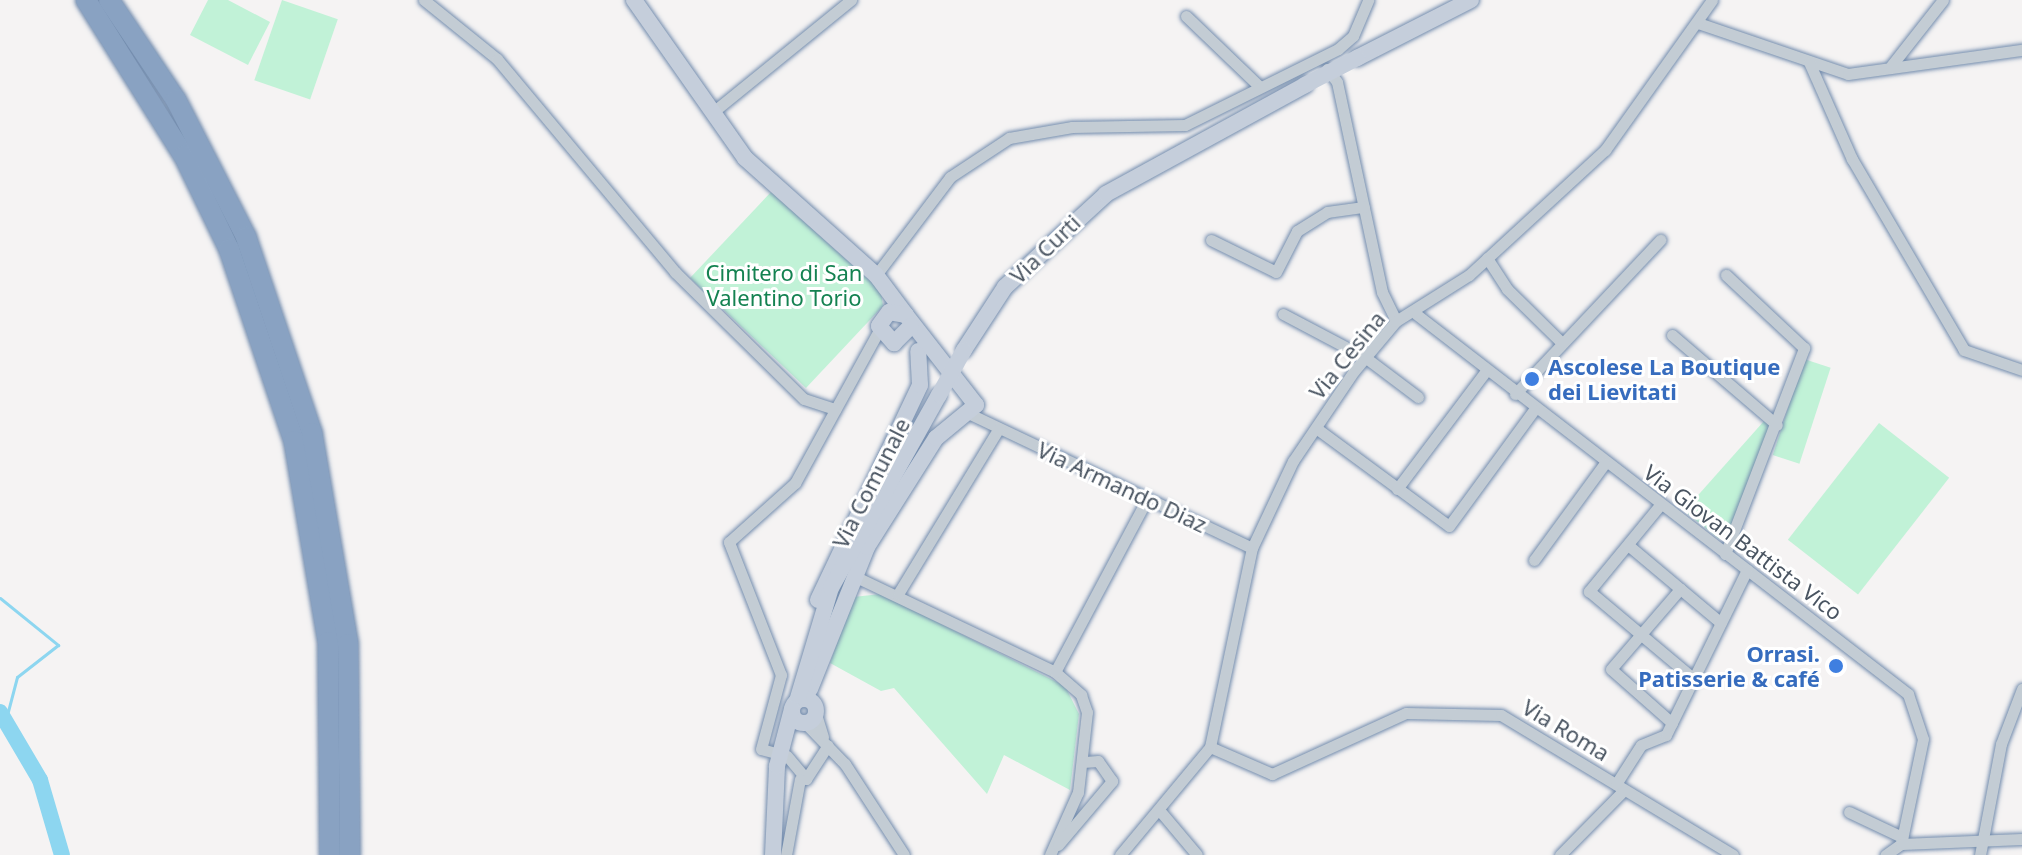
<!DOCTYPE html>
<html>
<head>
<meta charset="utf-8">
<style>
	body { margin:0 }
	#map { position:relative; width:2022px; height:855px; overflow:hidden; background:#f5f3f3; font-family:"Noto Sans",sans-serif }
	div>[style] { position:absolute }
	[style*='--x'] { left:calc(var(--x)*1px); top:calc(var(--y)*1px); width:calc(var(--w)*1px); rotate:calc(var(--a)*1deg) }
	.green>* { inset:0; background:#c1f2d7; transform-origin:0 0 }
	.stream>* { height:3px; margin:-1.5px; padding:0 1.5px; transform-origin:1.5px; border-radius:1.5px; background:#8dd6f0 }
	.river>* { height:16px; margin:-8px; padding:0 8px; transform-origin:8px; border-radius:8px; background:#8dd6f0 }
	.roads { filter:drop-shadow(0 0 2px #748dae) drop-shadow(0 0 2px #748dae) }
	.street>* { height:11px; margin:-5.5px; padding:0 5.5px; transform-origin:5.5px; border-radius:5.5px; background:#c3ccd4 }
	.secondary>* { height:16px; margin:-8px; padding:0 8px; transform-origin:8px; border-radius:8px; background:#c5cedb }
	.secondary>.ring { margin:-8px; padding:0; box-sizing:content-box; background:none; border:16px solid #c5cedb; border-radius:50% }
	.highway>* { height:20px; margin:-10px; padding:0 10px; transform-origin:10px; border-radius:10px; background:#89a2c2 }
	.secondary-bridge>* { height:16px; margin:-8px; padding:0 8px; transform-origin:8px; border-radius:8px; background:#c5cedb }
	.dots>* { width:22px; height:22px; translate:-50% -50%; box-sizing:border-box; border:4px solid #fff; border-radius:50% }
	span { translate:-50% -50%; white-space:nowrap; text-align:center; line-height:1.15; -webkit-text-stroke:6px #fff; paint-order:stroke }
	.street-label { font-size:22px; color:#495461 }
	.park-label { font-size:22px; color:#148251 }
	.shop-label { font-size:22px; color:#366cbe; font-weight:700 }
	.left { translate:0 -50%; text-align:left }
	.right { translate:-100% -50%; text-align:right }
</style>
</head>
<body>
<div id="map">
	<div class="green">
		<i style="clip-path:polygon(208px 0,228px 0,270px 22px,248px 65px,190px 35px)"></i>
		<i style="left:282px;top:0;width:59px;height:85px;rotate:19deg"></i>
		<i style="clip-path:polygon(771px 192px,881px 291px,883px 306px,806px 388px,690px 278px)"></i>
		<i style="left:1804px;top:359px;width:28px;height:101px;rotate:18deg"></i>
		<i style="clip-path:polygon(1764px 421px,1773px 428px,1737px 518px,1719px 539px,1684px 511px)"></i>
		<i style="left:1879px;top:423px;width:89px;height:148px;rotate:38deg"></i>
		<i style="clip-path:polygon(881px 594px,1065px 686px,1079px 714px,1070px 790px,1004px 755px,987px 794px,894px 688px,881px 691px,830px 663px,853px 597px)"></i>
	</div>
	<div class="stream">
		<i style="--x:0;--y:598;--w:75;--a:39"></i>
		<i style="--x:58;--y:645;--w:52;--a:142"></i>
		<i style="--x:17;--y:677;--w:43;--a:104.7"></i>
	</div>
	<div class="river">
		<i style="--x:0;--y:712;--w:79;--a:59.5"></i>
		<i style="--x:40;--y:780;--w:78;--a:73.7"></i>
	</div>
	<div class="roads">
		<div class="street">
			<i style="--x:424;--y:0;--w:94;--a:38.9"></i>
			<i style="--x:497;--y:59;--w:278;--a:50.1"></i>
			<i style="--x:675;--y:272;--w:181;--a:44.6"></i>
			<i style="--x:804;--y:399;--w:33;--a:18"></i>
			<i style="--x:1186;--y:16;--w:101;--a:43.8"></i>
			<i style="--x:1698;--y:23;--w:158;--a:18.8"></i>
			<i style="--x:1848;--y:74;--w:176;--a:-7.9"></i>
			<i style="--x:1809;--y:62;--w:106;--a:66.1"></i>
			<i style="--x:1852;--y:159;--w:221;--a:59.6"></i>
			<i style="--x:1964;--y:350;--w:61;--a:19"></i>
			<i style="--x:1891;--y:66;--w:84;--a:-51.8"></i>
			<i style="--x:1327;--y:69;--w:16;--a:52"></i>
			<i style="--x:1337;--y:82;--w:215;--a:77.9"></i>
			<i style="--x:1382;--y:292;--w:32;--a:64"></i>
			<i style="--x:713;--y:112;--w:178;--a:-39.1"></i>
			<i style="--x:1211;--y:240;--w:72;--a:26.2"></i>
			<i style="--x:1276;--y:272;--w:46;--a:-62.9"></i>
			<i style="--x:1297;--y:231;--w:36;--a:-32"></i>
			<i style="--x:1327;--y:212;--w:37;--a:-8"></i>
			<i style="--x:1487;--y:258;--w:37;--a:57"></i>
			<i style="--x:1507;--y:289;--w:74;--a:44.5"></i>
			<i style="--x:876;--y:275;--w:123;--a:-52.9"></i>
			<i style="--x:950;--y:177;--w:71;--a:-33.5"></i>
			<i style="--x:1009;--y:138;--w:64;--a:-9.9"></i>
			<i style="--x:1072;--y:127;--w:113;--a:-1"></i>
			<i style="--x:1185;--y:125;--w:171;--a:-26.4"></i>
			<i style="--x:1338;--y:49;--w:20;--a:-41"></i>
			<i style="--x:1353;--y:36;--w:39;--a:-67"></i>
			<i style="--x:1283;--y:314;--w:94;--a:27.9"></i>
			<i style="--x:1366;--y:358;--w:65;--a:36.9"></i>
			<i style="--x:1416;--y:314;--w:622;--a:37.68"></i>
			<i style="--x:1908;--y:694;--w:47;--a:71.6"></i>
			<i style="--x:1923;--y:739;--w:107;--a:101.8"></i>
			<i style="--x:1901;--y:844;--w:19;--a:145"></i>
			<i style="--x:1672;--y:335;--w:138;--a:40.6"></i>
			<i style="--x:1515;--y:394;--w:212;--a:-46.7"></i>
			<i style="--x:970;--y:414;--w:312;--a:25.4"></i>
			<i style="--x:1316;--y:428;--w:165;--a:36.4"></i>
			<i style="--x:1449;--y:526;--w:144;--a:-53.8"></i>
			<i style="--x:1397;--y:489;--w:148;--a:-53"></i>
			<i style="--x:1660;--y:505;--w:112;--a:129.5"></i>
			<i style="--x:1589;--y:591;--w:137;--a:40"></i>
			<i style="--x:1628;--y:545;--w:121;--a:40"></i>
			<i style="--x:1725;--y:554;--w:221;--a:-69"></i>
			<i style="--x:1804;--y:348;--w:107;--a:-136.9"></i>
			<i style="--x:1534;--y:560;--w:120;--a:-53.8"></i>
			<i style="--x:854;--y:576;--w:223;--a:25.5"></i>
			<i style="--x:1055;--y:672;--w:35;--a:41"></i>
			<i style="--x:1081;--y:695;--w:18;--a:71"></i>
			<i style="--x:1087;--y:712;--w:81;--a:96.4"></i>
			<i style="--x:1078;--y:792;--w:69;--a:114"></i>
			<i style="--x:898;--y:594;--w:194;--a:-58.7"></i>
			<i style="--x:1055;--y:672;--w:194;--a:-62"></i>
			<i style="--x:816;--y:714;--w:24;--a:73"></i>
			<i style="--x:805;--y:723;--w:57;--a:45.7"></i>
			<i style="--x:845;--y:764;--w:108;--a:57"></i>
			<i style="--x:1672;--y:723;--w:81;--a:-138.5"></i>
			<i style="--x:1611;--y:669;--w:106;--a:-49.2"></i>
			<i style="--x:1210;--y:747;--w:68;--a:23.5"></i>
			<i style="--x:1272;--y:774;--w:147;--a:-24.5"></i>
			<i style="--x:1406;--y:713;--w:95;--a:1.2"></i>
			<i style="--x:1501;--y:715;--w:271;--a:31.1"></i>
			<i style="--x:772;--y:752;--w:11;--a:-165"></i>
			<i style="--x:761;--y:749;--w:77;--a:-74.9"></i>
			<i style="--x:781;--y:675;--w:143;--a:-111.4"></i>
			<i style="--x:729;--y:542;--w:89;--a:-41.8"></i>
			<i style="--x:795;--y:483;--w:175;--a:-61.2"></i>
			<i style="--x:787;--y:756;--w:30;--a:50"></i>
			<i style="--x:806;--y:779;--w:40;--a:-57.1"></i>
			<i style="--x:1616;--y:784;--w:46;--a:-57.3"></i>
			<i style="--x:1641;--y:745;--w:27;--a:-22"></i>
			<i style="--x:1666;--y:735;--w:184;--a:-63.9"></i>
			<i style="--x:1160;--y:811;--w:57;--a:49.9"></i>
			<i style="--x:1849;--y:812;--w:59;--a:25.3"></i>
			<i style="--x:1901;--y:844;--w:121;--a:-2.4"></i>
			<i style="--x:1058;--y:845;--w:84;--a:-49.8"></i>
			<i style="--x:1112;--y:781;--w:24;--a:-125"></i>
			<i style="--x:1098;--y:761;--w:16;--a:176"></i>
			<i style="--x:786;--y:855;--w:77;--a:-79.6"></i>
			<i style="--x:1120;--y:855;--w:141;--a:-50.2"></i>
			<i style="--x:1210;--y:747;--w:203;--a:-78.1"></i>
			<i style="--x:1252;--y:548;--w:96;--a:-64.8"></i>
			<i style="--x:1293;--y:461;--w:109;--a:-55.9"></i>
			<i style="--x:1354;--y:371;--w:65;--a:-50"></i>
			<i style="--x:1396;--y:321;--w:86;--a:-32.2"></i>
			<i style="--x:1469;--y:275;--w:185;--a:-42.6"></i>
			<i style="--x:1605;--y:150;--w:184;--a:-54.5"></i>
			<i style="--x:1560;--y:855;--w:91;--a:-45.4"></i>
			<i style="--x:1980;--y:855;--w:113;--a:-79.3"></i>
			<i style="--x:2001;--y:744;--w:59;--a:-69.1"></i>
		</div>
		<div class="secondary">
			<i style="--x:634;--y:0;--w:193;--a:54.9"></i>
			<i style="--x:745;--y:158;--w:176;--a:41.8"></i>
			<i style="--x:876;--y:275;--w:50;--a:53.1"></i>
			<i style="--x:1357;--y:58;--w:128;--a:-27"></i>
			<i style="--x:964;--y:350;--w:75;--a:-56.9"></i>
			<i style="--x:1005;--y:287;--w:137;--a:-42.6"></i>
			<i style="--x:1106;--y:194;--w:227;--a:-28.7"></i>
			<i style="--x:818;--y:600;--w:238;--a:-64.6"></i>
			<i style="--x:920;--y:385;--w:34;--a:-93"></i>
			<i style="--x:810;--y:689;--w:153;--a:-68.1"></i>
			<i style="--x:867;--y:547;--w:129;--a:-57.7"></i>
			<i style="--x:936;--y:438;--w:52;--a:-39.5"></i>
			<i style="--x:976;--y:405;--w:114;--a:-127.9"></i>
			<i style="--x:906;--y:315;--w:17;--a:-170"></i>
			<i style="--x:889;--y:312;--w:17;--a:126"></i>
			<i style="--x:879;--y:326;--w:23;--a:49"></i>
			<i style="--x:894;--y:343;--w:24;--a:-45"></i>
			<i class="ring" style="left:792px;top:699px;width:8px;height:8px"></i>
			<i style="--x:797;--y:701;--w:118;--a:-73.3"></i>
			<i style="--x:831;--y:588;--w:221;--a:-60.8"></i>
			<i style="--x:773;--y:855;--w:89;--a:-87.4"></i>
			<i style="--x:777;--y:766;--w:59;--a:-75.3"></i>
		</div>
		<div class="highway">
			<i style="--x:86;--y:0;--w:184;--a:57.9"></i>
			<i style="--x:184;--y:156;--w:103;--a:64.2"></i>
			<i style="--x:229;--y:249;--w:203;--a:71.3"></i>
			<i style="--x:294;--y:441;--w:204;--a:80.4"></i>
			<i style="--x:328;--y:642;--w:213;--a:89.5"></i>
			<i style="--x:109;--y:0;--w:120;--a:56.2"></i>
			<i style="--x:176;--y:100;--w:154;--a:62.9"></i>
			<i style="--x:246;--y:237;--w:207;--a:71.4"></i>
			<i style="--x:312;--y:433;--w:214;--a:80.3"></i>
			<i style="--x:348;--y:644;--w:211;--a:89.5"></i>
		</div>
	</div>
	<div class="secondary-bridge">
		<i style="--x:1305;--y:85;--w:59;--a:-27.4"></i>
		<i style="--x:939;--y:395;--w:51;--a:-60.9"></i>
	</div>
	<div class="dots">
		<i style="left:1532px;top:379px;background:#3f7fe0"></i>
		<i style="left:1836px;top:666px;background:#3f7fe0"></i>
	</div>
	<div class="street-label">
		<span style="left:1045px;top:249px;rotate:-44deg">Via Curti</span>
		<span style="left:1347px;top:355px;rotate:-51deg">Via Cesina</span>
		<span style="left:871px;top:483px;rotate:-63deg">Via Comunale</span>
		<span style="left:1122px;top:487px;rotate:25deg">Via Armando Diaz</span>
		<span style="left:1743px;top:542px;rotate:37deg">Via Giovan Battista Vico</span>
		<span style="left:1566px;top:730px;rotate:31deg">Via Roma</span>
	</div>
	<div class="park-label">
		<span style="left:784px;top:285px">Cimitero di San<br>Valentino Torio</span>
	</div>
	<div class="shop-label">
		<span class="left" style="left:1548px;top:379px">Ascolese La Boutique<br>dei Lievitati</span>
		<span class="right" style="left:1820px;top:666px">Orrasi.<br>Patisserie &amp; café</span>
	</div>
</div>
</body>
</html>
